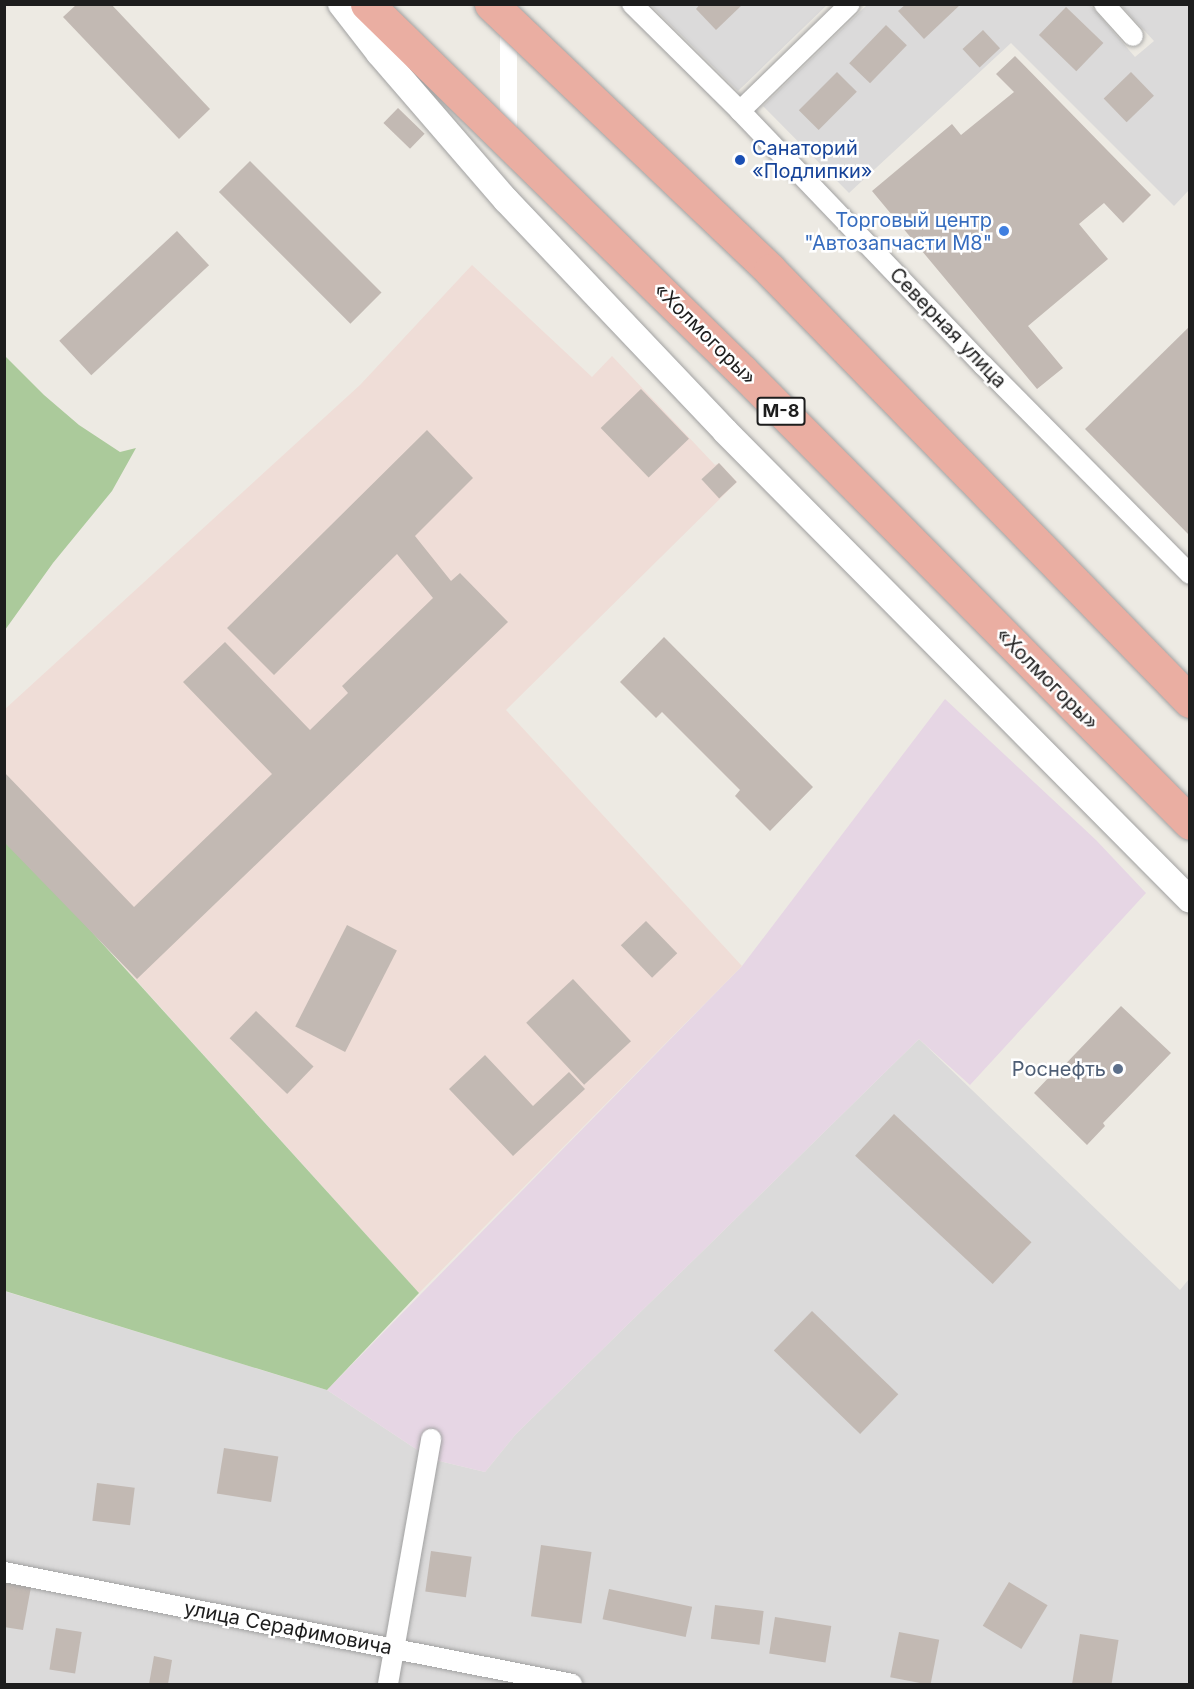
<!DOCTYPE html>
<html>
<head>
<meta charset="utf-8">
<style>
	body { margin:0 }
	#map { position:relative; width:1194px; height:1689px; overflow:hidden; background:#edeae3; font-family:Inter,sans-serif }
	div>[style] { position:absolute }
	[style*='--x'] { left:calc(var(--x)*1px); top:calc(var(--y)*1px); width:calc(var(--w)*1px); rotate:calc(var(--a)*1deg) }
	.residential>* { inset:0; background:#dbdada }
	.industrial>* { inset:0; background:#e6d6e4 }
	.military>* { inset:0; background:#efddd7 }
	.forest>* { inset:0; background:#abca9b }
	.pier>* { inset:0; background:#fff; transform-origin:0 0 }
	.building>* { inset:0; background:#c2b9b3; transform-origin:0 0 }
	.roads { filter:drop-shadow(0 0 2px #a1a1a1) drop-shadow(0 0 2px #a1a1a1) }
	.minor>* { height:20px; margin:-10px; padding:0 10px; transform-origin:10px; border-radius:10px; background:#fff }
	.tertiary>* { height:26px; margin:-13px; padding:0 13px; transform-origin:13px; border-radius:13px; background:#fff }
	.trunk>* { height:33px; margin:-16.5px; padding:0 16.5px; transform-origin:16.5px; border-radius:16.5px; background:#eaaea2 }
	.dots>* { width:16px; height:16px; translate:-50% -50%; box-sizing:border-box; border:3px solid #fff; border-radius:50% }
	span { translate:-50% -50%; white-space:nowrap; text-align:center; line-height:1.15; -webkit-text-stroke:5px #fff; paint-order:stroke }
	.shield-label span { padding:2px 4px; background:#fff; border:2px solid; border-radius:4px; -webkit-text-stroke-width:0 }
	.shield-label { font-size:18px; color:#1d1d1d; font-weight:700 }
	.transit-label { font-size:20px; color:#164399 }
	.left { translate:0 -50%; text-align:left }
	.shop-label { font-size:20px; color:#366cbe }
	.right { translate:-100% -50%; text-align:right }
	.street-label { font-size:20px; color:#1d1d1d }
	.service-label { font-size:20px; color:#4e5e75 }
	.frame { position:absolute; inset:0; border:6px solid #1d1d1d; pointer-events:none }
</style>
</head>
<body>
<div id="map">
	<div class="residential">
		<i style="clip-path:polygon(651px 5px,827px 5px,738px 91px)"></i>
		<i style="clip-path:polygon(867px 5px,1090px 5px,1135px 57px,1154px 41px,1121px 5px,1189px 5px,1189px 190px,1174px 206px,1011px 43px,849px 193px,763px 106px)"></i>
		<i style="clip-path:polygon(919px 1039px,1180px 1290px,1189px 1279px,1189px 1684px,5px 1684px,4px 1291px,327px 1390px,431px 1459px,485px 1472px,515px 1435px)"></i>
	</div>
	<div class="industrial">
		<i style="clip-path:polygon(945px 699px,1096px 840px,1146px 893px,970px 1085px,919px 1039px,515px 1435px,485px 1472px,431px 1459px,327px 1390px,742px 966px)"></i>
	</div>
	<div class="military">
		<i style="clip-path:polygon(472px 265px,592px 377px,612px 356px,715px 465px,719px 463px,737px 482px,506px 710px,742px 966px,419px 1293px,5px 835px,4px 710px,360px 385px)"></i>
	</div>
	<div class="forest">
		<i style="clip-path:polygon(4px 355px,44px 395px,79px 425px,120px 452px,136px 448px,112px 491px,53px 563px,5px 630px)"></i>
		<i style="clip-path:polygon(4px 835px,419px 1293px,327px 1390px,5px 1291px)"></i>
	</div>
	<div class="pier">
		<i style="left:500px;top:5px;width:17px;height:145px"></i>
	</div>
	<div class="building">
		<i style="clip-path:polygon(77px 4px,111px 4px,210px 109px,179px 139px,63px 17px)"></i>
		<i style="clip-path:polygon(700px 4px,743px 4px,716px 30px,696px 9px)"></i>
		<i style="clip-path:polygon(906px 4px,961px 4px,924px 39px,898px 11px)"></i>
		<i style="left:1066px;top:7px;width:52px;height:39px;rotate:44deg"></i>
		<i style="left:886px;top:25px;width:29px;height:53px;rotate:44deg"></i>
		<i style="left:983px;top:30px;width:25px;height:28px;rotate:47deg"></i>
		<i style="clip-path:polygon(1015px 56px,1151px 195px,1123px 223px,1104px 203px,1079px 224px,1108px 259px,1028px 326px,1063px 368px,1037px 389px,872px 191px,952px 124px,961px 135px,1014px 92px,996px 74px)"></i>
		<i style="left:837px;top:72px;width:28px;height:54px;rotate:45deg"></i>
		<i style="left:1131px;top:72px;width:33px;height:38px;rotate:46deg"></i>
		<i style="left:398px;top:108px;width:37px;height:21px;rotate:44deg"></i>
		<i style="left:250px;top:161px;width:186px;height:44px;rotate:45deg"></i>
		<i style="left:177px;top:231px;width:47px;height:161px;rotate:47deg"></i>
		<i style="clip-path:polygon(1190px 326px,1190px 536px,1085px 429px)"></i>
		<i style="left:641px;top:389px;width:69px;height:56px;rotate:46deg"></i>
		<i style="clip-path:polygon(427px 430px,473px 478px,415px 536px,451px 581px,460px 573px,508px 622px,137px 979px,4px 842px,4px 772px,134px 907px,272px 774px,183px 682px,225px 642px,310px 730px,348px 693px,342px 686px,433px 598px,397px 554px,274px 675px,227px 628px)"></i>
		<i style="left:719px;top:463px;width:26px;height:24px;rotate:47deg"></i>
		<i style="clip-path:polygon(664px 637px,813px 787px,770px 831px,735px 796px,740px 790px,662px 712px,656px 718px,620px 682px)"></i>
		<i style="left:646px;top:921px;width:45px;height:35px;rotate:46deg"></i>
		<i style="left:347px;top:925px;width:56px;height:114px;rotate:27deg"></i>
		<i style="left:573px;top:979px;width:85px;height:64px;rotate:47deg"></i>
		<i style="clip-path:polygon(1121px 1006px,1171px 1053px,1103px 1123px,1105px 1126px,1087px 1145px,1034px 1093px,1052px 1074px,1054px 1076px)"></i>
		<i style="left:256px;top:1011px;width:80px;height:38px;rotate:44deg"></i>
		<i style="clip-path:polygon(485px 1055px,533px 1106px,569px 1072px,585px 1089px,513px 1156px,449px 1089px)"></i>
		<i style="left:894px;top:1114px;width:188px;height:57px;rotate:43deg"></i>
		<i style="left:812px;top:1311px;width:120px;height:55px;rotate:44deg"></i>
		<i style="left:224px;top:1448px;width:55px;height:46px;rotate:9deg"></i>
		<i style="left:97px;top:1483px;width:38px;height:38px;rotate:7deg"></i>
		<i style="left:541px;top:1545px;width:51px;height:72px;rotate:8deg"></i>
		<i style="left:431px;top:1551px;width:41px;height:41px;rotate:8deg"></i>
		<i style="clip-path:polygon(4px 1582px,31px 1587px,23px 1630px,4px 1627px)"></i>
		<i style="left:1009px;top:1582px;width:45px;height:51px;rotate:31deg"></i>
		<i style="left:609px;top:1589px;width:85px;height:31px;rotate:12deg"></i>
		<i style="left:715px;top:1605px;width:49px;height:34px;rotate:7deg"></i>
		<i style="left:775px;top:1617px;width:57px;height:37px;rotate:9deg"></i>
		<i style="left:56px;top:1628px;width:26px;height:42px;rotate:9deg"></i>
		<i style="left:899px;top:1632px;width:41px;height:46px;rotate:11deg"></i>
		<i style="left:1080px;top:1634px;width:39px;height:51px;rotate:9deg"></i>
		<i style="clip-path:polygon(154px 1656px,172px 1660px,168px 1684px,149px 1684px)"></i>
	</div>
	<div class="roads">
		<div class="minor">
			<i style="--x:632;--y:4;--w:152;--a:44.7"></i>
			<i style="--x:740;--y:111;--w:352;--a:46.3"></i>
			<i style="--x:983;--y:365;--w:294;--a:45.3"></i>
			<i style="--x:1104;--y:4;--w:43;--a:47.8"></i>
			<i style="--x:740;--y:111;--w:153;--a:-44.2"></i>
			<i style="--x:4;--y:1572;--w:579;--a:11.15"></i>
			<i style="--x:388;--y:1684;--w:249;--a:-80"></i>
		</div>
		<div class="tertiary">
			<i style="--x:341;--y:4;--w:62;--a:52.2"></i>
			<i style="--x:379;--y:53;--w:194;--a:49.2"></i>
			<i style="--x:506;--y:200;--w:318;--a:46.5"></i>
			<i style="--x:725;--y:431;--w:660;--a:45.25"></i>
		</div>
		<div class="trunk">
			<i style="--x:367;--y:4;--w:525;--a:44.38"></i>
			<i style="--x:742;--y:371;--w:636;--a:45.25"></i>
			<i style="--x:491;--y:4;--w:385;--a:43.6"></i>
			<i style="--x:770;--y:270;--w:602;--a:45.74"></i>
		</div>
	</div>
	<div class="dots">
		<i style="left:740px;top:160px;background:#1a4fb4"></i>
		<i style="left:1004px;top:231px;background:#3f7fe0"></i>
		<i style="left:1118px;top:1069px;background:#5c6f8a"></i>
	</div>
	<div class="shield-label">
		<span style="left:781px;top:411px">М-8</span>
	</div>
	<div class="transit-label">
		<span class="left" style="left:752px;top:160px">Санаторий<br>«Подлипки»</span>
	</div>
	<div class="shop-label">
		<span class="right" style="left:992px;top:232px">Торговый центр<br>"Автозапчасти М8"</span>
	</div>
	<div class="street-label">
		<span style="left:948px;top:328px;rotate:46deg">Северная улица</span>
		<span style="left:705px;top:334px;rotate:45deg">«Холмогоры»</span>
		<span style="left:1047px;top:679px;rotate:45deg">«Холмогоры»</span>
		<span style="left:288px;top:1628px;rotate:11deg">улица Серафимовича</span>
	</div>
	<div class="service-label">
		<span class="right" style="left:1106px;top:1069px">Роснефть</span>
	</div>
	<div class="frame"></div>
</div>
</body>
</html>
